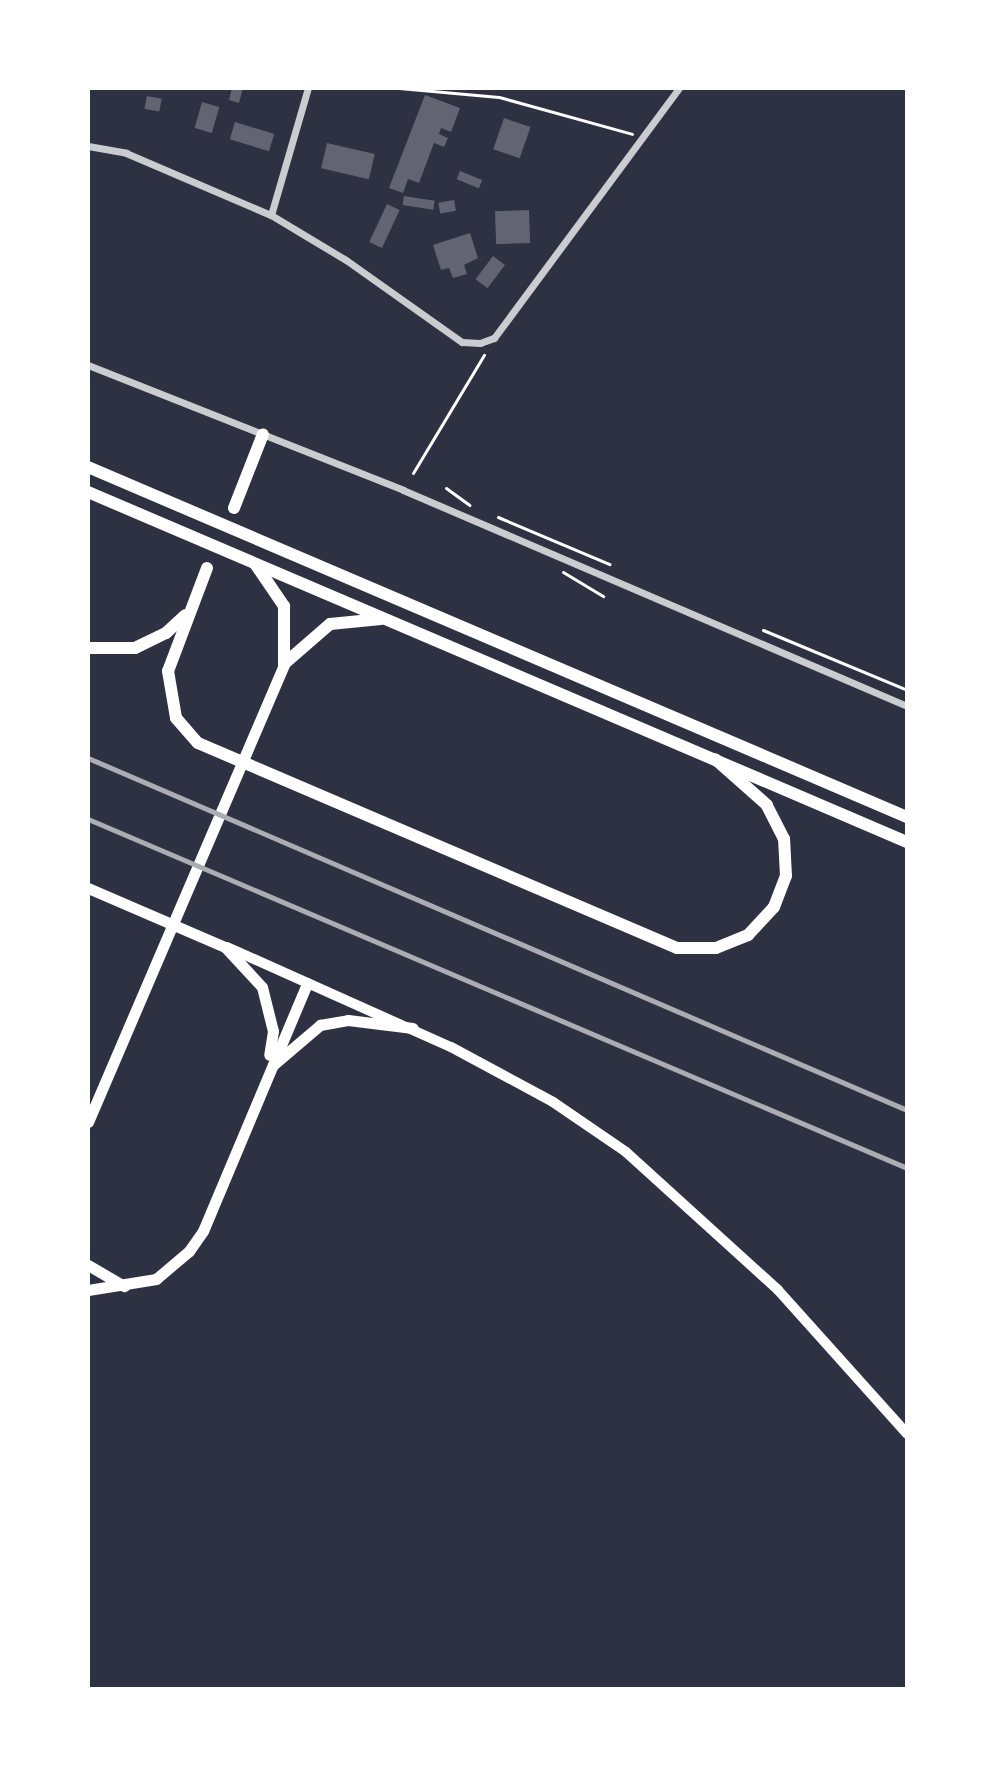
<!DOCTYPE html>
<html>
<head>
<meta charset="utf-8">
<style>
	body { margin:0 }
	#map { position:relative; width:995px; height:1777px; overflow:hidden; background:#2d3142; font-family:Ubuntu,sans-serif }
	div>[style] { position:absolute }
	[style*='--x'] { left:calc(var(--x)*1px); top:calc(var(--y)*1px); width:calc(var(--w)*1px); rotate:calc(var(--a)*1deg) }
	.building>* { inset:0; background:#626471; transform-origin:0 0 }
	.path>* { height:3px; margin:-1.5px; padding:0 1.5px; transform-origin:1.5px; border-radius:1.5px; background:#fff }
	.minor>* { height:7px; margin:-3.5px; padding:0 3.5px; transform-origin:3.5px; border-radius:3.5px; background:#caccd0 }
	.secondary>* { height:10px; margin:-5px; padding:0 5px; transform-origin:5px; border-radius:5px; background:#fff }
	.primary>* { height:11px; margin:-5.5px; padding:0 5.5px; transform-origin:5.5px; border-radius:5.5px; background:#fff }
	.trunk>* { height:12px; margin:-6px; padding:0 6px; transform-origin:6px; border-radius:6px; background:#fff }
	.rail>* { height:5px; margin:-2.5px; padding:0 2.5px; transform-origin:2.5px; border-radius:2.5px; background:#abadb3 }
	span { translate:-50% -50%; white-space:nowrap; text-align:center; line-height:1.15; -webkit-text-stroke:8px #fff; paint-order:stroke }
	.frame { position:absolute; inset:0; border:90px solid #fff; pointer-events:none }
</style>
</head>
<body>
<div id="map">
	<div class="building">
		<i style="clip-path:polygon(232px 88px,243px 88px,239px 103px,229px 100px)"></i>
		<i style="clip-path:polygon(425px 95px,460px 108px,451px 132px,441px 128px,439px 134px,448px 138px,444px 147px,434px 143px,419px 183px,408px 179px,403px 193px,389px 188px)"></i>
		<i style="left:147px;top:96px;width:15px;height:13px;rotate:11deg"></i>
		<i style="left:202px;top:102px;width:18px;height:27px;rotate:16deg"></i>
		<i style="left:504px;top:118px;width:28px;height:33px;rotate:19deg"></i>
		<i style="left:235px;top:122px;width:41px;height:18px;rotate:17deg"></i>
		<i style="left:327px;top:143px;width:49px;height:26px;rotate:13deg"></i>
		<i style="left:460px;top:171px;width:24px;height:9px;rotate:22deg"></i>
		<i style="left:404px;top:196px;width:31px;height:9px;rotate:9deg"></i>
		<i style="left:454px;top:200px;width:11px;height:16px;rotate:80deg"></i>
		<i style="left:387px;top:204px;width:14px;height:42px;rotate:25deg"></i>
		<i style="left:529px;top:210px;width:33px;height:34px;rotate:88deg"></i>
		<i style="clip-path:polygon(470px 233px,478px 258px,464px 265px,467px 274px,453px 278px,449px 268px,441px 270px,433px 245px)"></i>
		<i style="left:493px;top:256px;width:15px;height:29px;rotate:37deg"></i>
	</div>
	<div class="path">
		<i style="--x:399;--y:88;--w:100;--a:5.1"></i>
		<i style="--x:499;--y:97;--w:138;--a:15.5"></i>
		<i style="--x:413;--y:473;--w:138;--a:-59"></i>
		<i style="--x:446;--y:488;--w:29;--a:36"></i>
		<i style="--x:498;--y:517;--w:121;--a:22.9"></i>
		<i style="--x:563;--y:572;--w:47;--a:31"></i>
		<i style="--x:763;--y:630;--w:156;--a:22.6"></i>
	</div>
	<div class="minor">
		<i style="--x:88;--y:146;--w:39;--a:10"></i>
		<i style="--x:126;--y:153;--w:158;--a:23.2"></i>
		<i style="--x:271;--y:215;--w:87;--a:31"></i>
		<i style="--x:346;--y:260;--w:142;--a:35.3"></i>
		<i style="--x:462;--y:342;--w:18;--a:3"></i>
		<i style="--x:480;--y:343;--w:15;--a:-20"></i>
		<i style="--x:494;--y:338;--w:311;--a:-53.5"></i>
		<i style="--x:271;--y:215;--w:132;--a:-73.8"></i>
		<i style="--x:88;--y:365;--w:339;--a:21.6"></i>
		<i style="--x:403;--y:490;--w:548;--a:23.2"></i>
	</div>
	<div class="secondary">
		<i style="--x:227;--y:947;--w:245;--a:24.1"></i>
		<i style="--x:451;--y:1047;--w:116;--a:28.3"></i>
		<i style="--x:553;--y:1102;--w:88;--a:34.4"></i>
		<i style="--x:626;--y:1152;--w:205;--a:42.2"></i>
		<i style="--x:778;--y:1290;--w:193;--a:48.1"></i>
	</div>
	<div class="primary">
		<i style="--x:88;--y:888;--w:149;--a:23.3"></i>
		<i style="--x:225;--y:947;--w:54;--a:47.2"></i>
		<i style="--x:262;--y:987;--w:45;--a:76"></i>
		<i style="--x:273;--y:1031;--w:24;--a:99"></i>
		<i style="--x:273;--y:1065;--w:62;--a:-40.4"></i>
		<i style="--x:320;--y:1025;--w:28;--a:-10"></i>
		<i style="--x:348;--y:1020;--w:65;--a:7"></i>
		<i style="--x:88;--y:1122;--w:498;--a:-66.8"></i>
		<i style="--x:88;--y:1265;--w:42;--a:30.3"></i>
		<i style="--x:88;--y:1290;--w:69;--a:-9.2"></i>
		<i style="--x:156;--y:1279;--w:43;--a:-40.3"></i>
		<i style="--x:189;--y:1251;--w:24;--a:-55"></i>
		<i style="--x:203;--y:1231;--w:269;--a:-67.2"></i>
	</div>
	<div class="trunk">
		<i style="--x:88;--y:467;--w:891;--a:23.14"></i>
		<i style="--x:88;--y:492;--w:891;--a:23.14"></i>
		<i style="--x:234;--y:508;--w:79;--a:-68.6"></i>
		<i style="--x:256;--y:565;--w:50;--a:55.7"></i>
		<i style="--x:284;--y:606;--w:58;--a:90"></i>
		<i style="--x:207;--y:568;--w:110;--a:110.7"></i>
		<i style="--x:168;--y:671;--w:48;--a:80.3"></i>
		<i style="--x:176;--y:718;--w:33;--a:49"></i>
		<i style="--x:198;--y:743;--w:521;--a:23.17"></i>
		<i style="--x:677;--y:948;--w:39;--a:0"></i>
		<i style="--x:716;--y:948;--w:35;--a:-22"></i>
		<i style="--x:748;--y:935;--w:38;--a:-47"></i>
		<i style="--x:774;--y:907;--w:33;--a:-69"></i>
		<i style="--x:786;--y:876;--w:37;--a:-93"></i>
		<i style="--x:784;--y:839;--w:38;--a:-117"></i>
		<i style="--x:767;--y:805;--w:69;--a:-138.5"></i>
		<i style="--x:88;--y:648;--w:47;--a:0"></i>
		<i style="--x:135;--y:648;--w:34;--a:-26"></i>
		<i style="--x:166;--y:633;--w:26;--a:-43"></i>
		<i style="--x:284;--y:664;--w:61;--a:-41"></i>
		<i style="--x:330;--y:624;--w:51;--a:-5.6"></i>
	</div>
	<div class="rail">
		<i style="--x:88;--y:758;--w:891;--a:23.26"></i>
		<i style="--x:88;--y:819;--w:890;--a:23.08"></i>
	</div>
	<div class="frame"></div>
</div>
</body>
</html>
